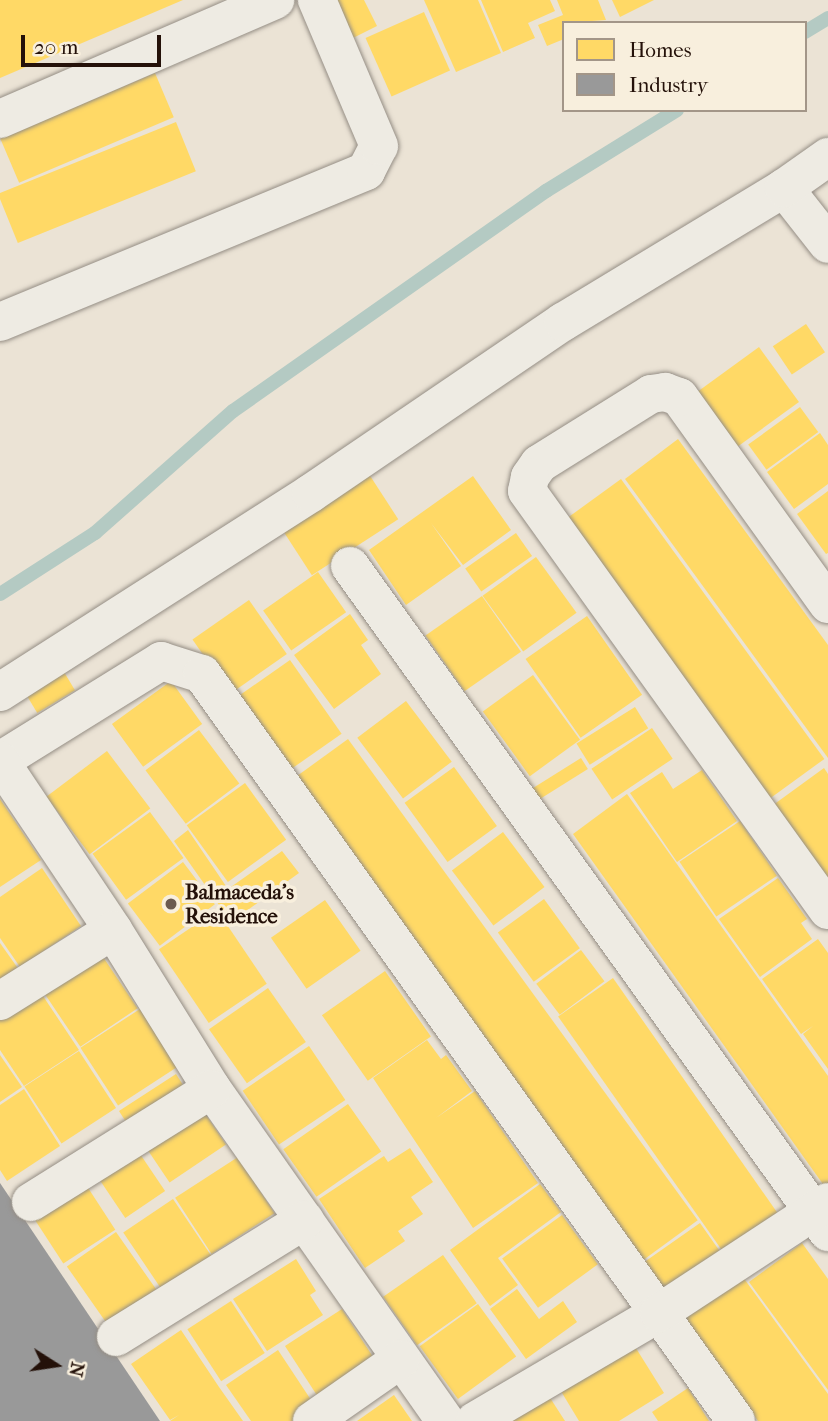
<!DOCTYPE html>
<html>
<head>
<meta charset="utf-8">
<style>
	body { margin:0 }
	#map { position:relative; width:828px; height:1421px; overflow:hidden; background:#ebe3d5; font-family:"IM FELL French Canon",serif }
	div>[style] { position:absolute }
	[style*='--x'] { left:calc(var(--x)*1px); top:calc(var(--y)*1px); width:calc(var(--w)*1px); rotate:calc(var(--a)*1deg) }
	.homes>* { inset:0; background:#ffd966; transform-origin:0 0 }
	.industry>* { inset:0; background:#999 }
	.stream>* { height:14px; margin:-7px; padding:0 7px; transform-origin:7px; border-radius:7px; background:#b4cac3 }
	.roads { filter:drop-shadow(0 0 2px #958e85) drop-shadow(0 0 2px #958e85) }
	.minor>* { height:38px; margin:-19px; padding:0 19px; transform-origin:19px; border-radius:19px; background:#eeebe3 }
	.dots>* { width:19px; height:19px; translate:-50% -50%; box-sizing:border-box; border:4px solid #f8efdd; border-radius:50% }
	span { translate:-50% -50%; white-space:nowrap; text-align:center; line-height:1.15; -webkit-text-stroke:7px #f8efdd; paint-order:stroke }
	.poi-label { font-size:21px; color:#241109; font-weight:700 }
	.left { translate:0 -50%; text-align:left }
	.legend { position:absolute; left:562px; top:21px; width:245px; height:91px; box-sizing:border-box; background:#f8efdd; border:2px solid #a39688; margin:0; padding:9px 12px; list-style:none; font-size:21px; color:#241109 }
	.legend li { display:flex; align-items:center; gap:14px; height:35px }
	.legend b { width:35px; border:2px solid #a39688 }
	.north { position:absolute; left:21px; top:1330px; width:70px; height:70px; -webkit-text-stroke:5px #f8efdd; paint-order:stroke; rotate:102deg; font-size:19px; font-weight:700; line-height:28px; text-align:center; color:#241109 }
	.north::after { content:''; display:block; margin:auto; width:24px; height:32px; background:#241109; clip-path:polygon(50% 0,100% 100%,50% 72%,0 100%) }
	.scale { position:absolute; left:21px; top:35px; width:140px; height:32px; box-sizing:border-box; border:4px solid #241109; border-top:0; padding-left:9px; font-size:21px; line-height:24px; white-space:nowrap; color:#241109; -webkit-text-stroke:5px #f8efdd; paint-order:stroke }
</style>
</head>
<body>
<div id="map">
	<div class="homes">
		<i style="clip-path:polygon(0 0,183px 0,0 78px)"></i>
		<i style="clip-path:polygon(331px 0,364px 0,377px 26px,349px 40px)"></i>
		<i style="clip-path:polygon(424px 0,478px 0,501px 53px,456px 72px)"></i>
		<i style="clip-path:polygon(481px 0,550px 0,555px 11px,528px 23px,535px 38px,503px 52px)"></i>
		<i style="clip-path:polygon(557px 0,598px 0,606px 20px,564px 23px,564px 39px,547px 46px,538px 25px,563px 15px)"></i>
		<i style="clip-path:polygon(612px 0,654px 0,620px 17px)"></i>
		<i style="left:424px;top:12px;width:64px;height:64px;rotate:66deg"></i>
		<i style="left:155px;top:73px;width:48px;height:168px;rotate:67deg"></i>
		<i style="left:176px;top:122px;width:53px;height:192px;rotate:68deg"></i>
		<i style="left:806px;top:324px;width:34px;height:40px;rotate:56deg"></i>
		<i style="left:759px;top:347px;width:68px;height:79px;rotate:54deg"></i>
		<i style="left:800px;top:407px;width:31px;height:64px;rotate:54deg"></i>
		<i style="clip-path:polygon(820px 433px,828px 445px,828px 484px,794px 509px,767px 472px)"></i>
		<i style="clip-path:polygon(678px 439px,828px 645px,828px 758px,625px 479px)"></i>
		<i style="left:365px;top:468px;width:61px;height:103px;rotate:57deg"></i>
		<i style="clip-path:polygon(473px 476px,511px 530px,463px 565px,431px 523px,461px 566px,406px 605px,369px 550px)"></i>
		<i style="left:621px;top:479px;width:346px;height:72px;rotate:54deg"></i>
		<i style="clip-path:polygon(828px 491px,828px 553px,826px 554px,797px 514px)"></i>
		<i style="left:516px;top:533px;width:28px;height:62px;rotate:55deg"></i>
		<i style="left:536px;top:557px;width:69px;height:66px;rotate:54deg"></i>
		<i style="left:318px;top:572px;width:49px;height:67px;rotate:55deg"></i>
		<i style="left:482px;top:596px;width:68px;height:69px;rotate:55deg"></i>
		<i style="left:249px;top:600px;width:66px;height:69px;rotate:55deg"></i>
		<i style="clip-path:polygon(350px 614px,368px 640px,361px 645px,381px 674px,334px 709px,294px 655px)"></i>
		<i style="left:587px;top:616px;width:96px;height:75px;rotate:55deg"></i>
		<i style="left:290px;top:660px;width:90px;height:69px;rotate:55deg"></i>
		<i style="left:58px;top:662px;width:33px;height:44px;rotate:59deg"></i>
		<i style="left:533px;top:675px;width:80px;height:62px;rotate:54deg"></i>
		<i style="left:171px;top:681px;width:53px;height:73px;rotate:54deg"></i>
		<i style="left:406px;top:701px;width:76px;height:61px;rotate:53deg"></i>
		<i style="left:635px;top:707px;width:25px;height:69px;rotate:58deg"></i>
		<i style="left:652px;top:728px;width:37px;height:73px;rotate:56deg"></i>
		<i style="left:199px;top:730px;width:67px;height:67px;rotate:53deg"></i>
		<i style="left:348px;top:739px;width:595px;height:72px;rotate:54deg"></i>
		<i style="left:107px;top:751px;width:72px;height:76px;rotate:53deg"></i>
		<i style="left:581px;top:758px;width:13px;height:57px;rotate:58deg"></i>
		<i style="left:454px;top:767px;width:73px;height:61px;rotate:54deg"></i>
		<i style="clip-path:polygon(824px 768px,828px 774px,828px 889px,769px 808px)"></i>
		<i style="clip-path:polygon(702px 770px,737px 821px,677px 862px,630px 793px,662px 772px,673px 789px)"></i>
		<i style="left:245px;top:783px;width:70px;height:72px;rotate:54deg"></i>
		<i style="clip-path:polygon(627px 794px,828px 1076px,828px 1185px,825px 1187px,573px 834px)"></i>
		<i style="clip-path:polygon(0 799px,41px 860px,0 887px)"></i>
		<i style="left:150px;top:812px;width:57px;height:71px;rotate:54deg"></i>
		<i style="left:740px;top:821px;width:66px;height:73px;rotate:56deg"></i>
		<i style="clip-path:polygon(188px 830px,228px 889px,282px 851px,299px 873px,231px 922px,174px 841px)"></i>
		<i style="left:503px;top:832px;width:69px;height:64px;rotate:53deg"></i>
		<i style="left:183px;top:862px;width:53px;height:69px;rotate:53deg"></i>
		<i style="clip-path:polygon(42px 868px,81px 926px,20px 967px,0 938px,0 897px)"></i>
		<i style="clip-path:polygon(778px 878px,807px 919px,801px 923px,812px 939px,760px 977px,719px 919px)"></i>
		<i style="left:544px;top:899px;width:61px;height:57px;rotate:54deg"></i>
		<i style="left:325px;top:900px;width:62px;height:66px;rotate:55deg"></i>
		<i style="left:217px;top:910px;width:89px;height:70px;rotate:56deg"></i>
		<i style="clip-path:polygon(818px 939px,828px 953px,828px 1069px,803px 1034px,813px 1026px,801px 1034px,762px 979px)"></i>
		<i style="clip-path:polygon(0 943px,22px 974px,0 989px)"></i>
		<i style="left:581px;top:950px;width:39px;height:56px;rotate:53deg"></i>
		<i style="left:99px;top:951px;width:69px;height:69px;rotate:56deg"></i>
		<i style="left:385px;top:971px;width:80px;height:77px;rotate:55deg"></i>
		<i style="left:613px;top:978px;width:288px;height:67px;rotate:55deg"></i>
		<i style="left:268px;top:988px;width:66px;height:72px;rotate:55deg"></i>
		<i style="clip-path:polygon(39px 990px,79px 1050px,24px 1086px,0 1050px,0 1016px)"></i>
		<i style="left:140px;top:1009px;width:69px;height:71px;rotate:57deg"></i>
		<i style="clip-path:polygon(427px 1040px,441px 1059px,446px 1055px,472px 1091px,436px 1118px,475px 1091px,538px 1183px,473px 1228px,373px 1078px)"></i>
		<i style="left:309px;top:1046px;width:65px;height:80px;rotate:56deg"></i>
		<i style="left:79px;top:1051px;width:68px;height:65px;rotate:57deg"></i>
		<i style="clip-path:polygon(0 1055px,22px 1087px,0 1102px)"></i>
		<i style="left:176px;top:1074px;width:24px;height:68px;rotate:57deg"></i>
		<i style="clip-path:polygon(24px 1089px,60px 1146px,7px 1181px,0 1170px,0 1105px)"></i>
		<i style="left:198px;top:1103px;width:50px;height:68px;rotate:56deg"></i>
		<i style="left:348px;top:1104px;width:58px;height:79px;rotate:55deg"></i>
		<i style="left:136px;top:1148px;width:52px;height:48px;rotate:56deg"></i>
		<i style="clip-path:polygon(410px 1148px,433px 1182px,411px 1197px,423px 1214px,398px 1231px,405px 1241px,365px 1268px,319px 1199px,384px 1156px,388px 1162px)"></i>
		<i style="left:238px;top:1157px;width:67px;height:75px;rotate:57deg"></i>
		<i style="left:81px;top:1177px;width:63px;height:62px;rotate:57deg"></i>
		<i style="clip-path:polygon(540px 1184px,561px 1212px,498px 1258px,518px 1285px,490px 1306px,450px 1250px)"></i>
		<i style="left:173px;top:1199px;width:75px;height:60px;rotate:56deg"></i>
		<i style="left:562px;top:1215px;width:61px;height:74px;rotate:54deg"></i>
		<i style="left:700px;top:1223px;width:37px;height:74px;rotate:55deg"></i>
		<i style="left:116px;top:1232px;width:70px;height:60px;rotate:55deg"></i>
		<i style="clip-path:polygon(802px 1243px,828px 1279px,828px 1390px,749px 1282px)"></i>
		<i style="left:443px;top:1255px;width:59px;height:73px;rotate:55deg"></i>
		<i style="clip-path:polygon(296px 1259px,316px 1291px,310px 1295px,323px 1315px,267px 1351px,233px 1299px)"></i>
		<i style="clip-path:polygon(737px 1269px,828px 1394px,828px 1421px,758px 1421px,679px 1312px)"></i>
		<i style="clip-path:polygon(517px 1289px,539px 1319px,563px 1301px,577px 1322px,526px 1359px,490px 1309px)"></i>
		<i style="left:231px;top:1301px;width:62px;height:52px;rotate:57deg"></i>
		<i style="left:478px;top:1304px;width:65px;height:72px;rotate:54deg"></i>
		<i style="left:342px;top:1309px;width:64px;height:68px;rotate:57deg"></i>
		<i style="clip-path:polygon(181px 1330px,219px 1387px,243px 1421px,170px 1421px,179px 1415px,170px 1420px,131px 1364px)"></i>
		<i style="clip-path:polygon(629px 1337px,664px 1393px,619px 1421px,579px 1421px,556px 1383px)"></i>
		<i style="clip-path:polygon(278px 1350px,315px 1406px,292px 1421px,251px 1421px,226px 1385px)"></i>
		<i style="clip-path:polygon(688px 1388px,709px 1421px,658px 1421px,652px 1412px)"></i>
		<i style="clip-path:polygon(545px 1390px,565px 1421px,498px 1421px)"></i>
		<i style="clip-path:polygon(394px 1395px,412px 1421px,357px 1421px)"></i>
	</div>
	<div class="industry">
		<i style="clip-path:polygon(0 1183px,160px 1421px,0 1421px)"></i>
	</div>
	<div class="stream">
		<i style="--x:805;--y:32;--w:27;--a:-31"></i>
		<i style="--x:0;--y:594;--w:113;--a:-32.7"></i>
		<i style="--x:95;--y:533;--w:184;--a:-41.5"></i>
		<i style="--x:233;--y:411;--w:383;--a:-35.1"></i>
		<i style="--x:546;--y:191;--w:154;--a:-31.7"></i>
	</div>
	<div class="roads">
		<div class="minor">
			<i style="--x:0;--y:119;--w:300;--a:-23.4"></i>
			<i style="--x:784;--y:188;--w:71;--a:51.8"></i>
			<i style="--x:0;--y:322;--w:396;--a:-22.4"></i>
			<i style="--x:366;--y:171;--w:28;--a:-63"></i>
			<i style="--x:379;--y:146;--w:159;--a:-113"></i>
			<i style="--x:350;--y:566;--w:820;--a:54.33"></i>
			<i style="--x:828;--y:604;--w:255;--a:-125.7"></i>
			<i style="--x:679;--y:397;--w:15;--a:-160"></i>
			<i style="--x:665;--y:392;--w:14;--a:172"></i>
			<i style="--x:651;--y:394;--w:132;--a:148"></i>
			<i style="--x:539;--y:464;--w:16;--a:125"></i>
			<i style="--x:530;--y:477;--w:14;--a:102"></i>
			<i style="--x:527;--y:491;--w:516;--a:54.31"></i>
			<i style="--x:0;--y:692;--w:369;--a:-32.6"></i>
			<i style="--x:311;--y:493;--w:305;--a:-34.2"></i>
			<i style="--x:563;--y:322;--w:258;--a:-31.2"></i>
			<i style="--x:784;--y:188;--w:54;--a:-35.2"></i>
			<i style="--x:0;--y:761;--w:190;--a:-31.8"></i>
			<i style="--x:161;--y:661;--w:43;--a:17.6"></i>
			<i style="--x:202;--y:674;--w:918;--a:54.44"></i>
			<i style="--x:0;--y:761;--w:203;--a:56.2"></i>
			<i style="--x:113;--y:930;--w:187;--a:58.1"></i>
			<i style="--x:212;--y:1089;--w:406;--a:54.9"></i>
			<i style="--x:0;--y:1001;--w:133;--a:-32.1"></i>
			<i style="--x:31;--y:1202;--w:213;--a:-32"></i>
			<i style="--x:116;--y:1337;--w:222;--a:-31.8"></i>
			<i style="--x:312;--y:1421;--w:108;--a:-34.9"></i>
			<i style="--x:475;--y:1421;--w:213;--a:-30.4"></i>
			<i style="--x:659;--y:1313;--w:202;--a:-33.3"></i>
		</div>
	</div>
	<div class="dots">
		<i style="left:171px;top:904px;background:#6a5a50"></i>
	</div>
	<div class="poi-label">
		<span class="left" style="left:185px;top:904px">Balmaceda's<br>Residence</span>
	</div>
	<ul class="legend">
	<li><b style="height:19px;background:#ffd966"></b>Homes</li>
	<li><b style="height:19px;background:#999"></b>Industry</li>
	</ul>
	<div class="north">N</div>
	<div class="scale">20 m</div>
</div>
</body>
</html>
